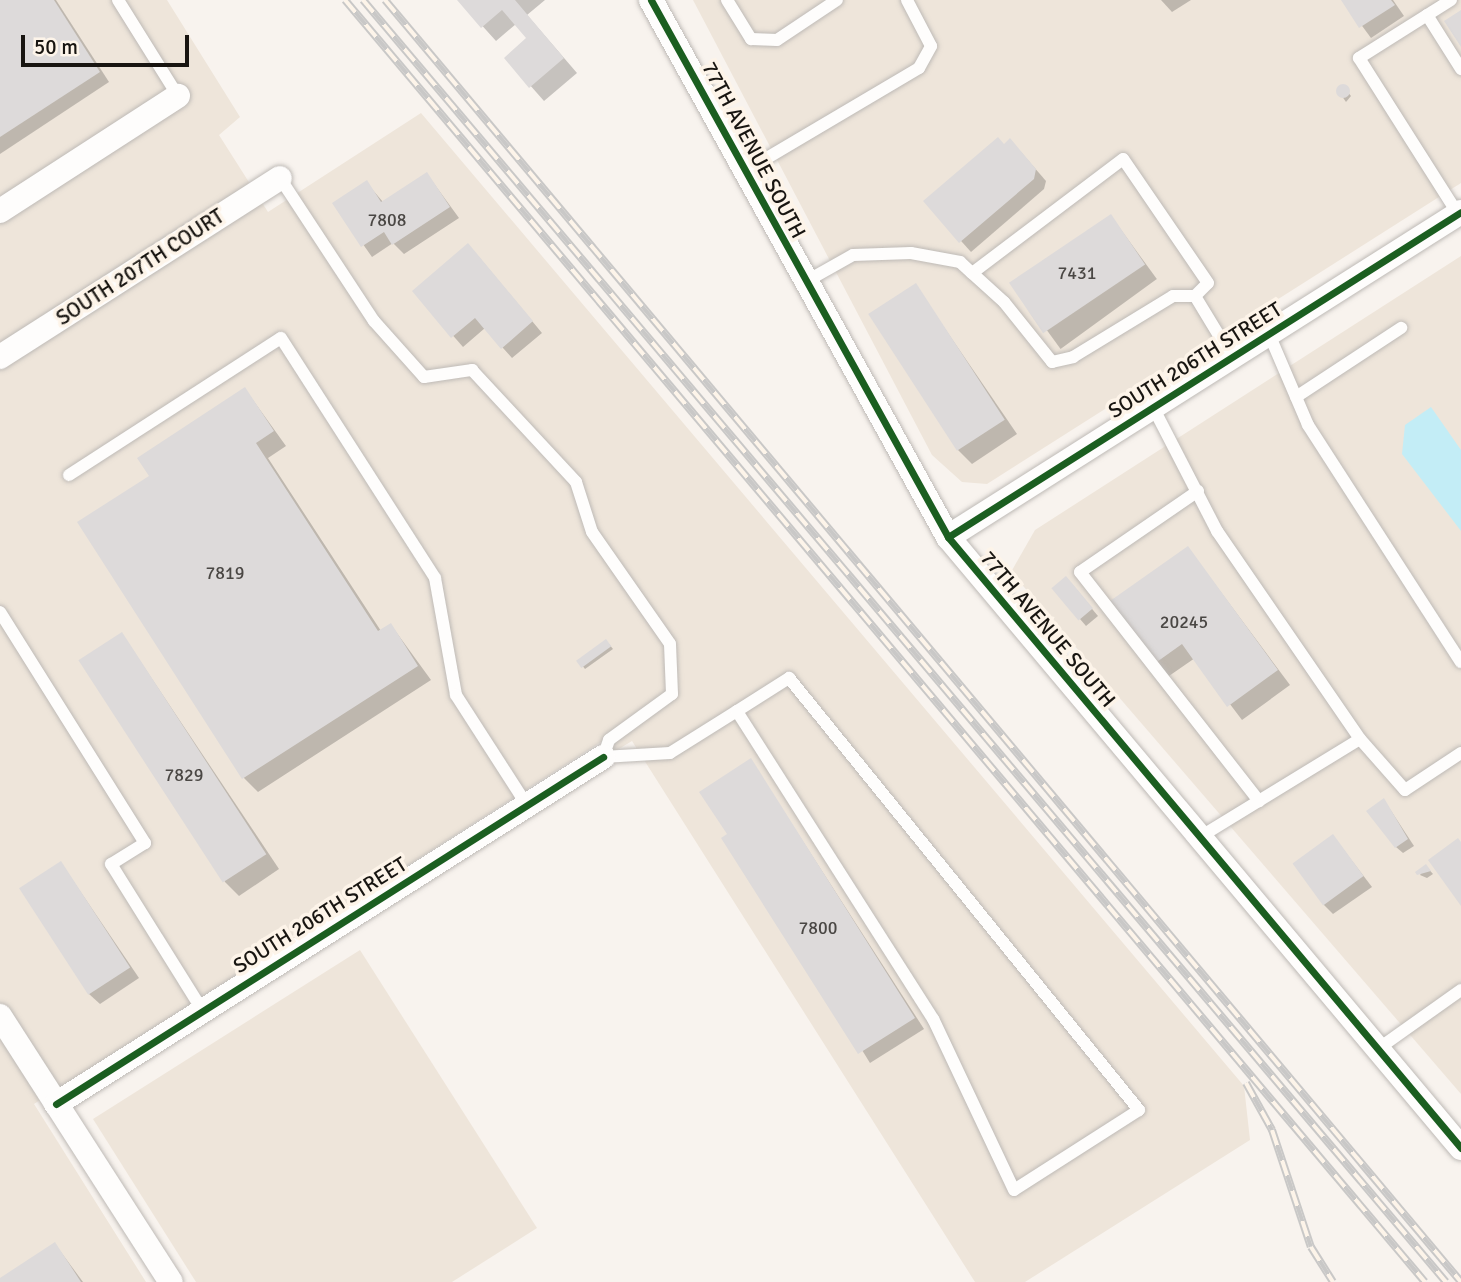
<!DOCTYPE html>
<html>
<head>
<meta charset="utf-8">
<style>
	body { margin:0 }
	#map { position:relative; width:1461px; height:1282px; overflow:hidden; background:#f8f3ee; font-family:Signika,sans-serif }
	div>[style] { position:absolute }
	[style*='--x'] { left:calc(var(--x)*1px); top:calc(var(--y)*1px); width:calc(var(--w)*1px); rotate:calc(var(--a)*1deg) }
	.built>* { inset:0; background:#eee5da }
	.water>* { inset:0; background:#c3edf6 }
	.shadow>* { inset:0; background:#0003; transform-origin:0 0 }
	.building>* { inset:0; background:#dddada; transform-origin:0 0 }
	.round { border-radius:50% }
	.roads { filter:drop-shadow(0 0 2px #bebab6) drop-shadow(0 0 2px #bebab6) }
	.service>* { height:12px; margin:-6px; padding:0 6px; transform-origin:6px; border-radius:6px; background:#fefdfc }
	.minor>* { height:24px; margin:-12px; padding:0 12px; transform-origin:12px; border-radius:12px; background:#fefdfc }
	.rail>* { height:8px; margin-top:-4px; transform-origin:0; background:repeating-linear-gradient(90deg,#fdf4e9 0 16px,#c9c8c7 0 32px); box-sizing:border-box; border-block:2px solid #c9c8c7 }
	.cycleway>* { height:7px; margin:-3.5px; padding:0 3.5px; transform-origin:3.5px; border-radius:3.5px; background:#1b5e20 }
	span { translate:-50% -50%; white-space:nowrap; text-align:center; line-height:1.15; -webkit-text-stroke:7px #fdf4e9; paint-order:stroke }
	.number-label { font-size:18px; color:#4a4744 }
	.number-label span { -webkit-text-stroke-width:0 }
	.street-label { font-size:21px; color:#181511 }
	.scale { position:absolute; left:21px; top:35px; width:168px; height:32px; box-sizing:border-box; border:4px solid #181511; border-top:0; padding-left:9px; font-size:21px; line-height:24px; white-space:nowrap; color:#181511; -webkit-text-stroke:5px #fdf4e9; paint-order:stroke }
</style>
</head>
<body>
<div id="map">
	<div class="built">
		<i style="clip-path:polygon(0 0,167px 0,240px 117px,219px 135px,268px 212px,421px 113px,1244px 1086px,1250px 1140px,1025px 1282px,975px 1282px,632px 741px,612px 753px,604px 740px,34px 1104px,146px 1282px,0 1282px)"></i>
		<i style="clip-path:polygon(693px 0,1461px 0,1461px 183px,987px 484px,962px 482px,932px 455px)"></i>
		<i style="clip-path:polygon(1461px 256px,1461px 1094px,1011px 572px,1035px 530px)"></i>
		<i style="clip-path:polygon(360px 950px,537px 1228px,452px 1282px,196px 1282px,93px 1119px)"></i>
	</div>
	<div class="water">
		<i style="clip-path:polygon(1431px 407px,1461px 450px,1461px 531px,1402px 454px,1405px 425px)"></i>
	</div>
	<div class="shadow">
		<i style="clip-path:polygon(0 0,56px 0,109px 82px,0 154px)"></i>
		<i style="clip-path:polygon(459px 0,545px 0,527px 15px,577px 73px,544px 101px,506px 58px,528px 38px,516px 24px,496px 41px)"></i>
		<i style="clip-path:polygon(1161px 0,1191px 0,1172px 12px)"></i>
		<i style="clip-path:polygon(1343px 0,1393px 0,1404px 16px,1371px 38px)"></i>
		<i style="clip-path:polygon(1342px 85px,1351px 96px,1346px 102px,1337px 89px)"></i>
		<i style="clip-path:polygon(1004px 146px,1020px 151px,1046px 181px,1044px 189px,971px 252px,926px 202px)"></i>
		<i style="clip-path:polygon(427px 174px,459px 218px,404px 254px,393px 243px,372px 257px,334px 203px,366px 182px,383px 202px)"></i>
		<i style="left:1111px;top:216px;width:78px;height:119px;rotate:54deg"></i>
		<i style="clip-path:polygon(478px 256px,542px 333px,512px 358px,485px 328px,463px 347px,414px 291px)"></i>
		<i style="clip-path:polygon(915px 285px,1017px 434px,972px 464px,958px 450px)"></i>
		<i style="clip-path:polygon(245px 389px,286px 446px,268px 458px,381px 631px,391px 625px,431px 680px,258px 792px,244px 778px,151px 477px)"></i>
		<i style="clip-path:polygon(1188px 548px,1290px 685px,1242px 720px,1195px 658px,1169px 676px,1156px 662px)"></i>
		<i style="clip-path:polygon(1072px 585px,1098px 616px,1086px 626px,1080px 619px)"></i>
		<i style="clip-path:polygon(122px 634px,279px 869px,239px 896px,225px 882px)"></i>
		<i style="clip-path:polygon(609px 644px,613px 649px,585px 669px,579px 661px)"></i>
		<i style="clip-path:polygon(751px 761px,924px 1029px,870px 1063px,729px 835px)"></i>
		<i style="clip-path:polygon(1384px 800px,1414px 846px,1403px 853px,1396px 847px)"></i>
		<i style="clip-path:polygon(1333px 836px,1372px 887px,1333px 914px,1322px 903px)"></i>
		<i style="clip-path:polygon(61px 863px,139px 978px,100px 1004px,89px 994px)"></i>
		<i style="clip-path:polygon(1426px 866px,1433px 874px,1427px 878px,1420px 875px)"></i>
		<i style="clip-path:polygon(55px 1244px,83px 1282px,0 1282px,0 1280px)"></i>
	</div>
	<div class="building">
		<i style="clip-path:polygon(0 0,54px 0,100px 72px,0 137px)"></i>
		<i style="clip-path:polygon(457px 0,515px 0,564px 58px,529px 88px,504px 58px,526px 38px,502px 10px,481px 28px)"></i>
		<i style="clip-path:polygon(1341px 0,1391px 0,1395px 5px,1359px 28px)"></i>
		<i style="clip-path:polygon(1461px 10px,1461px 47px,1444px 21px)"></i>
		<i class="round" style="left:1336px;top:84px;width:14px;height:14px"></i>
		<i style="clip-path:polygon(998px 137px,1004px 144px,1010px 138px,1036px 169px,1034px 179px,959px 243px,923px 201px)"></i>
		<i style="clip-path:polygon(427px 172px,450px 207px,392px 245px,384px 232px,361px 247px,332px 203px,367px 180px,381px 202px)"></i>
		<i style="left:1111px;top:214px;width:61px;height:123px;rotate:56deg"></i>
		<i style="clip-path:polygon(468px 243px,533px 321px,501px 349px,475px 318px,451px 338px,412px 291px)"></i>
		<i style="left:916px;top:283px;width:163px;height:57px;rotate:57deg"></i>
		<i style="clip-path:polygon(245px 387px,274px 431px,256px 443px,378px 631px,391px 623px,418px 666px,242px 779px,77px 522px,149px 476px,137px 458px)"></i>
		<i style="clip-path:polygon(1188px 546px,1278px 670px,1227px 707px,1182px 644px,1154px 664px,1110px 601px)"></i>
		<i style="left:1066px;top:576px;width:42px;height:19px;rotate:50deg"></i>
		<i style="left:122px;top:632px;width:265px;height:52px;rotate:57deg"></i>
		<i style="left:606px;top:639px;width:9px;height:37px;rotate:54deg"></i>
		<i style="clip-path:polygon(751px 758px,915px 1018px,858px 1054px,721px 838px,727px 834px,699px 792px)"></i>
		<i style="clip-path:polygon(1384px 798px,1408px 839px,1395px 848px,1366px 811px)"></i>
		<i style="left:1333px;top:834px;width:52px;height:50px;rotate:54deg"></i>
		<i style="clip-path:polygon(1458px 838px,1461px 842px,1461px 906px,1428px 860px)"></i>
		<i style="left:61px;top:861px;width:127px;height:50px;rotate:57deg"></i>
		<i style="clip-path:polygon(1426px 864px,1431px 871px,1417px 875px,1415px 872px)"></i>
		<i style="clip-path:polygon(55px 1242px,81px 1282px,0 1282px,0 1278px)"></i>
	</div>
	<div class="roads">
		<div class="service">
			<i style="--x:118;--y:0;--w:113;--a:58"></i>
			<i style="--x:727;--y:0;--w:46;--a:58.4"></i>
			<i style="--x:751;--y:39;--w:26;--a:2"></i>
			<i style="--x:777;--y:40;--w:72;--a:-33.7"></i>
			<i style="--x:1451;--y:0;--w:109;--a:147.8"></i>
			<i style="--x:1359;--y:58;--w:185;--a:57.6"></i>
			<i style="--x:1427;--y:15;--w:64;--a:57.8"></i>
			<i style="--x:745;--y:171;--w:202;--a:-30.6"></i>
			<i style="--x:919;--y:68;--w:25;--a:-61"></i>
			<i style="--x:931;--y:46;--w:52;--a:-117.6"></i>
			<i style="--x:280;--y:178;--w:171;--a:56.7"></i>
			<i style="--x:374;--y:321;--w:75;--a:48.2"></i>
			<i style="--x:424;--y:377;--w:49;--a:-8.3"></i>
			<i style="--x:472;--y:370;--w:153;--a:47.1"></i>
			<i style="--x:576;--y:482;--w:52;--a:72.3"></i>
			<i style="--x:592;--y:532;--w:136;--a:55.1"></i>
			<i style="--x:670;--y:644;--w:50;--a:87.7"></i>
			<i style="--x:672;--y:694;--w:78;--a:143.9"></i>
			<i style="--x:609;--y:740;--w:18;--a:109"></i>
			<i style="--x:603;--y:757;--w:67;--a:-3.4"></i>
			<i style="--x:670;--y:753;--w:79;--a:-32.1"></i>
			<i style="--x:737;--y:711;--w:62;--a:-32.4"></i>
			<i style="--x:789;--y:678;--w:556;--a:50.99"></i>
			<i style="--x:1139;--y:1110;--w:148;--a:147.4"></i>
			<i style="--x:1014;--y:1190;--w:189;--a:-115.3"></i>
			<i style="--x:933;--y:1019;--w:365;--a:-122.5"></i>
			<i style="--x:805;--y:282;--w:55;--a:-29.4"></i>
			<i style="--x:853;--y:255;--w:58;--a:-2"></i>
			<i style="--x:911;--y:253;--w:50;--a:10.4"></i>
			<i style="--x:960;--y:262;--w:16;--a:43"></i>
			<i style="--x:972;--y:273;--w:43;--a:42.2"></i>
			<i style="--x:1004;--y:302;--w:77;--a:51.3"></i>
			<i style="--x:1052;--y:362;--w:22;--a:-13"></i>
			<i style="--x:1073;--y:357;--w:117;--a:-31.4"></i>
			<i style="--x:1173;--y:296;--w:22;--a:0"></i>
			<i style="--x:1195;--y:296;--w:18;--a:-45"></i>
			<i style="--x:1208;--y:283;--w:150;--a:-124.4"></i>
			<i style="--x:1123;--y:159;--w:189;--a:142.9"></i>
			<i style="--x:1195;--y:296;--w:71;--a:58.8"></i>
			<i style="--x:1269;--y:334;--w:99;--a:66.8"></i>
			<i style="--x:1308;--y:425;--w:282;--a:57.2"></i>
			<i style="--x:1296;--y:397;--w:126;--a:-33.3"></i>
			<i style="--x:1153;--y:407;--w:140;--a:62.7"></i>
			<i style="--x:1217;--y:531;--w:252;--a:55.5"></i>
			<i style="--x:1360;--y:739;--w:188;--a:148.5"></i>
			<i style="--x:69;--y:475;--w:252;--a:-32.9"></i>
			<i style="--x:281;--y:338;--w:285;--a:57.3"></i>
			<i style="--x:435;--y:578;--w:119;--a:79.8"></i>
			<i style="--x:456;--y:695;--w:131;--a:57.2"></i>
			<i style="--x:1198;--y:491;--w:143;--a:145.5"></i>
			<i style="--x:1080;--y:572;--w:291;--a:52"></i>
			<i style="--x:0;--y:612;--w:273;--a:57.9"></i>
			<i style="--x:145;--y:843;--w:40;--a:148"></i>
			<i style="--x:111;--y:864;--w:173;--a:58"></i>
			<i style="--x:1360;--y:739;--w:68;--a:48.6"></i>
			<i style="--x:1405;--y:790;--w:67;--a:-33.5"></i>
			<i style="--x:1378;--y:1049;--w:102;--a:-35.4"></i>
		</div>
		<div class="minor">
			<i style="--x:651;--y:0;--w:614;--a:61.05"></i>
			<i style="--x:948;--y:537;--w:798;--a:49.98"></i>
			<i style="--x:0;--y:211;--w:212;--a:-32.9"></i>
			<i style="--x:0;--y:357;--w:332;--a:-32.6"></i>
			<i style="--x:948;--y:537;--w:607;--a:-32.36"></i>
			<i style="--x:0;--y:1016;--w:316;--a:57.3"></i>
			<i style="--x:56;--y:1104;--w:648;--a:-32.39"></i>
		</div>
	</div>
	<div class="rail">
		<i style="--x:345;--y:0;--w:1676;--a:49.89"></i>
		<i style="--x:363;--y:0;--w:1678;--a:49.81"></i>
		<i style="--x:385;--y:0;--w:1674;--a:49.99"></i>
		<i style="--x:1246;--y:1083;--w:54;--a:61"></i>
		<i style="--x:1272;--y:1130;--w:123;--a:71.6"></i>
		<i style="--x:1311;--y:1247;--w:41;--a:57.8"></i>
	</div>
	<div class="cycleway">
		<i style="--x:651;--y:0;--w:614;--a:61.05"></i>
		<i style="--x:948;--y:537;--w:798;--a:49.98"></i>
		<i style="--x:948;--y:537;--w:607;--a:-32.36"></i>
		<i style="--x:56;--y:1104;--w:648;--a:-32.39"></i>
	</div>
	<div class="number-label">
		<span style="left:387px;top:220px">7808</span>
		<span style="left:1077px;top:273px">7431</span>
		<span style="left:225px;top:573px">7819</span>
		<span style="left:1184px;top:622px">20245</span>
		<span style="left:184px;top:775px">7829</span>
		<span style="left:818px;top:928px">7800</span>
	</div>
	<div class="street-label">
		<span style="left:754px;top:150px;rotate:62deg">77TH AVENUE SOUTH</span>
		<span style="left:140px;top:267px;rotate:-33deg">SOUTH 207TH COURT</span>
		<span style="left:1195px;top:360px;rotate:-32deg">SOUTH 206TH STREET</span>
		<span style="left:1048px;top:629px;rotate:50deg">77TH AVENUE SOUTH</span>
		<span style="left:320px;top:915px;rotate:-32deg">SOUTH 206TH STREET</span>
	</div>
	<div class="scale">50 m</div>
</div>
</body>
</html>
